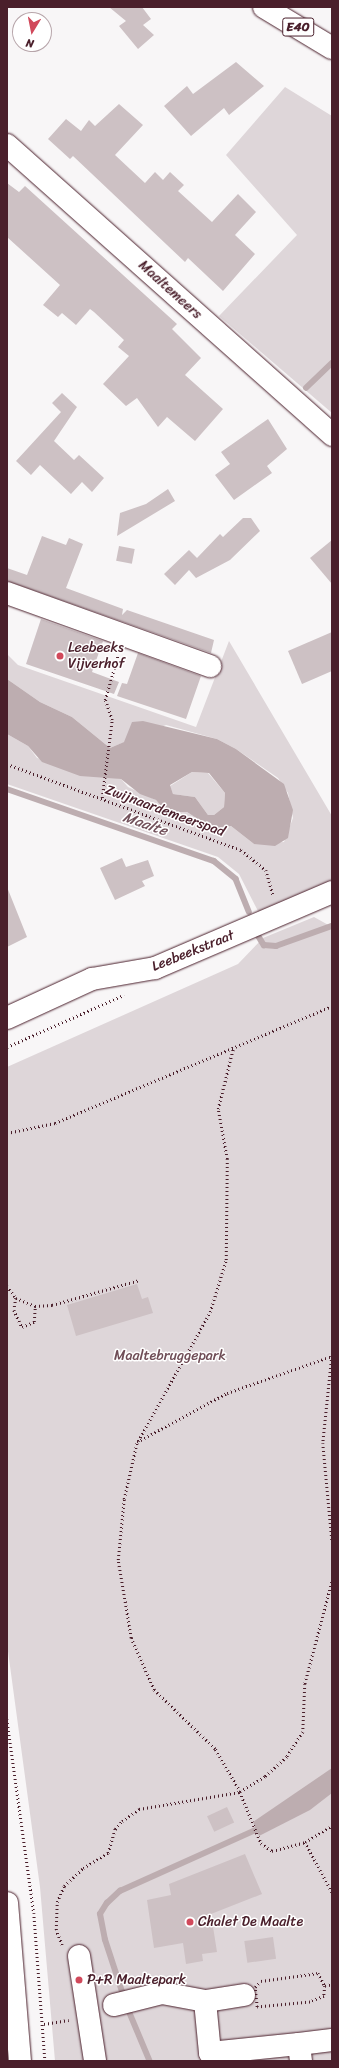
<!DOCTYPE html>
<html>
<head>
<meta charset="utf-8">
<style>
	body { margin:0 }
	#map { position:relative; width:339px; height:2068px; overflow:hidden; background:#f8f6f7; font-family:Sriracha,sans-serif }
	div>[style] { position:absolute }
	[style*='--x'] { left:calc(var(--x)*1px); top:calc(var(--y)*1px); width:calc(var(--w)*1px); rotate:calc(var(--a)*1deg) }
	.green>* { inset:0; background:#ded6d9 }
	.water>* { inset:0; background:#bdadb0 }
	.stream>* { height:5.5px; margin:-2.75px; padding:0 2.75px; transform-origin:2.75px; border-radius:2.75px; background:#bdadb0 }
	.building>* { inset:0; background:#cdc1c4; transform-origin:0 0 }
	.path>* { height:2.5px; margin-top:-1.25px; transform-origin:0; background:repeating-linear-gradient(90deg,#4a1f2b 0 1px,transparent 0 4px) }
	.roads { filter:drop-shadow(0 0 1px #4a1f2b) drop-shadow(0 0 1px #4a1f2b) }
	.minor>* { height:22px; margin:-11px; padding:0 11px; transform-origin:11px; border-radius:11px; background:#fff }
	.highway>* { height:22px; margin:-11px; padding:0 11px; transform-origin:11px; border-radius:11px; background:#fff }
	.dots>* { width:11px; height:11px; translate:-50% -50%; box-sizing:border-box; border:2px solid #fff; border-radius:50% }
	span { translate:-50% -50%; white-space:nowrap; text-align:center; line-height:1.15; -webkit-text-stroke:3px #fff; paint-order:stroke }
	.shield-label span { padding:1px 3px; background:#fff; border:1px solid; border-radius:3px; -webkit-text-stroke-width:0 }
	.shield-label { font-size:13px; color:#4a1f2b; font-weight:700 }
	.street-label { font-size:14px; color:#4a1f2b }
	.poi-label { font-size:14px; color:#4a1f2b }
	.left { translate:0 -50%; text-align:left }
	.park-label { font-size:14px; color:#6f4d56 }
	.water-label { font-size:15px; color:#72515a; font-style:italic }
	.frame { position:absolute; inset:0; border:8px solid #4a1f2b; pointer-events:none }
	.north { position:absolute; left:12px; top:12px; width:40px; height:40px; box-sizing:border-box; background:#fff; border:1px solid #b7a5aa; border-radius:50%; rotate:190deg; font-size:11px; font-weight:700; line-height:16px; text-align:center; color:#4a1f2b }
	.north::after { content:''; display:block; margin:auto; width:14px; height:18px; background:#d1495b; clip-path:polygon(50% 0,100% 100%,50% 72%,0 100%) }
</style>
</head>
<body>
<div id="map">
	<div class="green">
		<i style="clip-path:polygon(285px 87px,332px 116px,332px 413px,219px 316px,297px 235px,226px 155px)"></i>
		<i style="clip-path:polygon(229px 641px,332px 816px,332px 882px,259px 913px,239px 874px,218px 857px,7px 784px,7px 734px,28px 746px,37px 758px,121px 779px,128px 787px,156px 800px,166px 812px,187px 812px,213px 829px,231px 826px,254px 844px,284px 842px,293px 818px,288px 793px,278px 778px,236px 749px,217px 739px,166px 725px,110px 748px,72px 717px,40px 702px,7px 679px,7px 654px,18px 665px,196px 727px)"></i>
		<i style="clip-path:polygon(192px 772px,208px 773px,225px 793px,224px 807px,214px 815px,208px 815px,195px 797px,173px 794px,170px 786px)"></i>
		<i style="clip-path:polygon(314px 917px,332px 927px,332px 2061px,55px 2061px,40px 1887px,7px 1644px,7px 1067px,238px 964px,263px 938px)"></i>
	</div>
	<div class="water">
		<i style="clip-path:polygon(evenodd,7px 679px,40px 702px,72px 717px,110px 748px,124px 742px,132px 722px,143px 721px,217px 739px,236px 749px,284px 784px,293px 810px,288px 838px,275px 846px,254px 844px,231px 826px,213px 829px,187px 812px,166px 812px,156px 800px,140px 794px,121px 779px,80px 776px,42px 762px,28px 746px,7px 734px,7px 679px,192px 772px,209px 773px,225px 793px,224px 807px,214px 815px,208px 815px,195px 797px,173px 794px,170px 785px,192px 772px)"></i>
		<i style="clip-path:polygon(332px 1768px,332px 1793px,310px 1810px,259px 1836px,253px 1822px)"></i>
	</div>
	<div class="stream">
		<i style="--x:306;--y:388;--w:36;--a:-44"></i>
		<i style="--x:7;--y:789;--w:219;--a:19.2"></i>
		<i style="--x:214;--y:861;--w:28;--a:39"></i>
		<i style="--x:236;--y:879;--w:35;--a:68"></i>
		<i style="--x:258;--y:935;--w:12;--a:59"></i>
		<i style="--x:264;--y:945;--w:12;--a:5"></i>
		<i style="--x:276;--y:946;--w:59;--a:-19.7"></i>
		<i style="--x:124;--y:1998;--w:61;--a:-108.1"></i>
		<i style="--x:105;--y:1940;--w:26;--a:-101"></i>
		<i style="--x:100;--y:1914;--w:13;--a:-58"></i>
		<i style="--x:107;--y:1903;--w:18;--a:-43"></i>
		<i style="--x:120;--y:1891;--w:149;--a:-24.2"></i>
		<i style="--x:127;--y:2006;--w:60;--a:67.3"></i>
	</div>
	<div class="building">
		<i style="clip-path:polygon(109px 7px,142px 7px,151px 19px,143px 25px,154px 35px,138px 49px,119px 26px,126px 21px)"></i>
		<i style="clip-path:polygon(236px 62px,264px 86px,229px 115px,224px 108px,191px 136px,164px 106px,187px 86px,193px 94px)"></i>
		<i style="clip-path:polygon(119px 104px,143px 125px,115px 155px,145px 183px,155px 172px,163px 180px,170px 172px,184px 185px,178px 191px,212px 222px,238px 194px,256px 212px,235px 235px,255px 254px,223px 291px,188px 258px,185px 262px,73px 156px,70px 159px,48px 139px,66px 119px,81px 131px,89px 120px,95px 126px)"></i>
		<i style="clip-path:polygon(7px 183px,19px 192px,25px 186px,177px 324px,172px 329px,201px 358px,185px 375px,223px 409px,195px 441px,167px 417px,158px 427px,137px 398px,126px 406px,103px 384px,129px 356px,118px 347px,124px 340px,94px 312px,90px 309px,76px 325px,62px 313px,58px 317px,43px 305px,60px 285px,7px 237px)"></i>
		<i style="clip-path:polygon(62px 393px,77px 407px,54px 441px,74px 460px,79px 455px,104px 478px,92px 492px,82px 482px,71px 494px,40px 465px,31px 475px,16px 461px,61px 412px,52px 403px)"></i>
		<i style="clip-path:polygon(268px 419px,287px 449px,267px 466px,272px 473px,234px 500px,215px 475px,230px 464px,221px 452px)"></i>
		<i style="clip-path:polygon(168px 489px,175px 501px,117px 536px,120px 513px,146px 504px)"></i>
		<i style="clip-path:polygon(243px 518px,251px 518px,260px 531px,230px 560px,196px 578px,189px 570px,175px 585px,164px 574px,189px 550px,197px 558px,220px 534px,223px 537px)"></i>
		<i style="clip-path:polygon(42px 536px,66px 545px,69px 538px,83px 544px,66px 588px,123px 609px,122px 615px,127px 610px,214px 640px,211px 653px,7px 581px,7px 568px,27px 575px)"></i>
		<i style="clip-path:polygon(332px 540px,332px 584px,310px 558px)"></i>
		<i style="left:119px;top:546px;width:16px;height:15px;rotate:11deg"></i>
		<i style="clip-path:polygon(41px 619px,103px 641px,92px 672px,119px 682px,114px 694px,26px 664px)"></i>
		<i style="clip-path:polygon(332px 632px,332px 671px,302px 684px,288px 651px)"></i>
		<i style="clip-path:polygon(138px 653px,201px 676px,186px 719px,117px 696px,122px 683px,127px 684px)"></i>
		<i style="clip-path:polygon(122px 858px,126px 867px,148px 860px,154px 876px,142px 881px,145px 886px,115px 900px,100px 868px)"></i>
		<i style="clip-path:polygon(7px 887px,27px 937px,7px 947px)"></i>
		<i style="clip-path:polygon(137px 1284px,142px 1299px,148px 1297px,153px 1313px,76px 1336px,67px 1305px)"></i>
		<i style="left:227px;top:1807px;width:17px;height:22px;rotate:65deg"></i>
		<i style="clip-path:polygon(245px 1854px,262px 1894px,211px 1914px,217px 1952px,202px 1954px,203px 1961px,186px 1964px,183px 1943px,154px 1948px,147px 1900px,171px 1895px,169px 1884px)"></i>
		<i style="left:273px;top:1937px;width:22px;height:29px;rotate:82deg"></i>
	</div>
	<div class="path">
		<i style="--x:7;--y:764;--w:249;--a:20.2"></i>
		<i style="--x:241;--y:850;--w:32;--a:39"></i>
		<i style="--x:266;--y:870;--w:26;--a:74"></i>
		<i style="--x:102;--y:798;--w:79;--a:-82.7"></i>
		<i style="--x:112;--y:720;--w:21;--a:-109"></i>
		<i style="--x:105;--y:700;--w:47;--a:-73.9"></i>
		<i style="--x:7;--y:1047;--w:128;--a:-24"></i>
		<i style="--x:7;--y:1133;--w:49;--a:-11.8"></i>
		<i style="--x:55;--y:1123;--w:301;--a:-22.9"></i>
		<i style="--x:7;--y:1286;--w:15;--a:53"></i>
		<i style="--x:16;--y:1298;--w:21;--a:23"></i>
		<i style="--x:35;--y:1306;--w:17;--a:-3"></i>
		<i style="--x:52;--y:1305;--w:91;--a:-15.9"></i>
		<i style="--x:16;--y:1298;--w:12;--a:99"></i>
		<i style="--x:14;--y:1310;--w:19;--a:65"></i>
		<i style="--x:22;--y:1327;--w:13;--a:-23"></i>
		<i style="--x:34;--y:1322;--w:16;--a:-86"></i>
		<i style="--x:332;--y:1356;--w:87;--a:95.9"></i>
		<i style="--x:323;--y:1443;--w:97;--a:84.7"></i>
		<i style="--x:138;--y:1441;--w:148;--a:-60.8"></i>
		<i style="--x:210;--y:1312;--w:54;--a:-72.9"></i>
		<i style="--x:226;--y:1260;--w:101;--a:-89.4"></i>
		<i style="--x:227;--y:1159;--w:51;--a:-100.2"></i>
		<i style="--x:218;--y:1109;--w:62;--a:-76"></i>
		<i style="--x:332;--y:1582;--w:106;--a:104.8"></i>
		<i style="--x:305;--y:1684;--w:48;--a:92.4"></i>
		<i style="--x:303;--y:1732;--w:30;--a:123"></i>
		<i style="--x:287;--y:1757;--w:30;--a:138"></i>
		<i style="--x:265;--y:1777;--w:29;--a:149"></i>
		<i style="--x:240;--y:1792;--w:55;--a:67.6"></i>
		<i style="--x:261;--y:1843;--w:14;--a:36"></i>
		<i style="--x:272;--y:1851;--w:34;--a:-15"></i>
		<i style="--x:305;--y:1842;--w:57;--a:61.6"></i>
		<i style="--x:7;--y:1719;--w:196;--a:82.1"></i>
		<i style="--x:34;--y:1913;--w:148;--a:85.7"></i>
		<i style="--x:305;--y:1842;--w:31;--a:-31"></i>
		<i style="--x:62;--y:1945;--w:16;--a:-112"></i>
		<i style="--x:56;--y:1930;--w:28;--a:-88"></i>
		<i style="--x:57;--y:1902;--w:17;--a:-66"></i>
		<i style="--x:64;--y:1886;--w:26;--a:-43"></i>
		<i style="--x:83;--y:1868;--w:29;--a:-31"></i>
		<i style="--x:108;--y:1853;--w:25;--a:-74"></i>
		<i style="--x:115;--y:1829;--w:11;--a:-49"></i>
		<i style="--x:122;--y:1821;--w:21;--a:-35"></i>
		<i style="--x:139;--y:1809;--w:102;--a:-9.6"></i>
		<i style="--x:240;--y:1792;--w:50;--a:-120.2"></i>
		<i style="--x:215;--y:1749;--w:85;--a:-136"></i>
		<i style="--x:154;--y:1690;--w:57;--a:-113.9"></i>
		<i style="--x:131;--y:1638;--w:79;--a:-99.5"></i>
		<i style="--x:118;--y:1560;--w:61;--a:-84.4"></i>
		<i style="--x:124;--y:1499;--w:58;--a:-77.2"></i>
		<i style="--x:137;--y:1442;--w:102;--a:-28.6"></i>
		<i style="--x:227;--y:1393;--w:111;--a:-19.4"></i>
		<i style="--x:318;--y:1973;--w:15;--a:62"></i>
		<i style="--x:325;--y:1986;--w:10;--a:96"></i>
		<i style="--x:324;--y:1996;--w:15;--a:157"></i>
		<i style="--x:310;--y:2002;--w:53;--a:174.6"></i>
		<i style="--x:257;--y:2007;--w:20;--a:-96"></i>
		<i style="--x:255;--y:1987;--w:8;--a:-45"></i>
		<i style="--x:261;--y:1981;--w:58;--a:-8"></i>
		<i style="--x:325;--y:1986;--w:7;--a:-16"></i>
		<i style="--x:44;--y:2024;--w:25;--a:-9"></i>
	</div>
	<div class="roads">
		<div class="minor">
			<i style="--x:7;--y:145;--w:436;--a:41.7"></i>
			<i style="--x:7;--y:593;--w:216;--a:19.8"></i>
			<i style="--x:7;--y:1018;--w:94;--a:-24.6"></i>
			<i style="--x:92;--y:979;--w:64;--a:-9.9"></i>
			<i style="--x:155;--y:968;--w:193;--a:-23.2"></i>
			<i style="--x:79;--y:1956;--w:106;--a:81.3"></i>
			<i style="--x:244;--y:1995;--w:39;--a:171"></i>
			<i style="--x:205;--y:2001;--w:52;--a:84.5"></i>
			<i style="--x:210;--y:2053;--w:89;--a:-5.8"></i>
			<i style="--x:114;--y:2005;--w:49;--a:-14"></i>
			<i style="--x:162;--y:1993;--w:44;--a:10.5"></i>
			<i style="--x:301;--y:2061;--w:17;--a:-97"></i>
			<i style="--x:299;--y:2044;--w:33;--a:-7"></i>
		</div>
		<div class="highway">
			<i style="--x:264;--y:7;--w:79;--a:31.1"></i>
			<i style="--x:7;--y:1903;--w:159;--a:85.3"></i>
		</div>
	</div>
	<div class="dots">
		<i style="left:60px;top:656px;background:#d1495b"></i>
		<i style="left:190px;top:1922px;background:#d1495b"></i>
		<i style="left:79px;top:1980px;background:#d1495b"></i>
	</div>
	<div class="shield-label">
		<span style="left:298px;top:27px">E40</span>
	</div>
	<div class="street-label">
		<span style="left:170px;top:290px;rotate:42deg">Maaltemeers</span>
		<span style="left:165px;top:811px;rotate:20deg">Zwijnaardemeerspad</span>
		<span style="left:193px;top:951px;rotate:-22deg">Leebeekstraat</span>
	</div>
	<div class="poi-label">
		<span class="left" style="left:68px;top:656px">Leebeeks<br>Vijverhof</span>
		<span class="left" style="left:198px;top:1922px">Chalet De Maalte</span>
		<span class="left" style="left:87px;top:1980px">P+R Maaltepark</span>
	</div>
	<div class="park-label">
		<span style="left:170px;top:1356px">Maaltebruggepark</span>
	</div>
	<div class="water-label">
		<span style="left:145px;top:824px;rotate:19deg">Maalte</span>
	</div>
	<div class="frame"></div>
	<div class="north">N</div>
</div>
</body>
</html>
